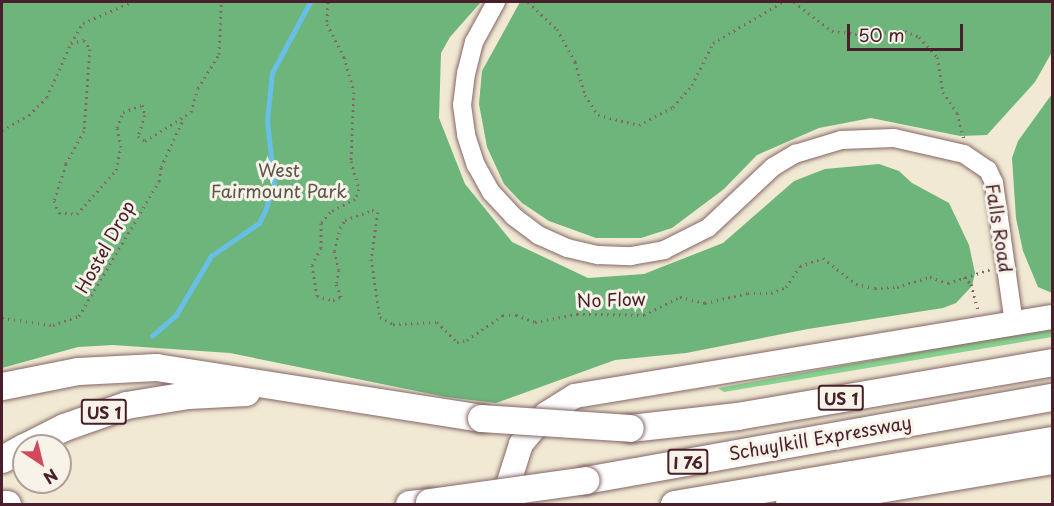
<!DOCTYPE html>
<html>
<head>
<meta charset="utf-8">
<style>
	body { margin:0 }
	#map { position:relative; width:1054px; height:506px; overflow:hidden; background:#f1e9d3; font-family:"Playpen Sans",sans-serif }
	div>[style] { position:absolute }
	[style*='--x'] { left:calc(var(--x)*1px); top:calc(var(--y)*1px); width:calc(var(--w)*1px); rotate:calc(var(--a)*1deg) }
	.green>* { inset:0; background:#87d391 }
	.forest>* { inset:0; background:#6db57b }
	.stream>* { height:4.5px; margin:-2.25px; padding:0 2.25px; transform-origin:2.25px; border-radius:2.25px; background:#67bfe5 }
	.path>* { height:3px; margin-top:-1.5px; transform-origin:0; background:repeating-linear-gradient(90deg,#846666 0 1.5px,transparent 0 6px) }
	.roads { filter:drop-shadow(0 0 2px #846666) drop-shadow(0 0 2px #846666) }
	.minor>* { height:18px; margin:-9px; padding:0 9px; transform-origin:9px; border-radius:9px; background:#fff }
	.major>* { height:24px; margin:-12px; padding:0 12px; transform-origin:12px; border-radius:12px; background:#fff }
	.highway>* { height:27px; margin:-13.5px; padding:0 13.5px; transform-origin:13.5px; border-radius:13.5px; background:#fff }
	.bridges { filter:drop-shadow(0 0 2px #846666) drop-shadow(0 0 2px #846666) }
	.highway-bridge>* { height:27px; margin:-13.5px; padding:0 13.5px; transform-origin:13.5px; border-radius:13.5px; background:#fff }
	span { translate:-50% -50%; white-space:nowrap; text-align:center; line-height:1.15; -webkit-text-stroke:6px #f7f3e8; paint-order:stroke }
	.shield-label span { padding:2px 4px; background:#f7f3e8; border:2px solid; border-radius:4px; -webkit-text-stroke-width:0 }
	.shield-label { font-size:16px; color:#4a1f2b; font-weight:700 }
	.park-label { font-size:18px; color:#5c554a }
	.street-label { font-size:18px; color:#4a1f2b }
	.frame { position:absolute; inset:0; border:3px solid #4a1f2b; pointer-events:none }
	.north { position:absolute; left:12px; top:434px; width:60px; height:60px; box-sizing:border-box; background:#f7f3e8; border:2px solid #b29e9c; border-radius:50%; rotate:145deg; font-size:16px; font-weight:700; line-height:24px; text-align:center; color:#4a1f2b }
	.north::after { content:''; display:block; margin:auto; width:21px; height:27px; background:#d1495b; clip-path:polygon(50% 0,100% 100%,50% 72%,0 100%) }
	.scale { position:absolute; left:847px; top:24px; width:116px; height:27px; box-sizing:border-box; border:3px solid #4a1f2b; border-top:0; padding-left:8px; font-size:18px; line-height:21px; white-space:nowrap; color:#4a1f2b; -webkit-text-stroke:4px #f7f3e8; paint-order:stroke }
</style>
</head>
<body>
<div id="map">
	<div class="green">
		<i style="clip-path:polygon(1052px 328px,1052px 337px,724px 392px,718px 388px)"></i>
	</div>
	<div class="forest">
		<i style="clip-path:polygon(2px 2px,481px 2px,450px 37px,441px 53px,439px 118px,465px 184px,512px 242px,588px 278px,644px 274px,723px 243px,794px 181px,825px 169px,879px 164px,899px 171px,912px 183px,949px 203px,969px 245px,975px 273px,972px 286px,956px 303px,943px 308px,808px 329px,686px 353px,615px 360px,496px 403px,446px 397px,230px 353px,113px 345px,78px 347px,2px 368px)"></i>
		<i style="clip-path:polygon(520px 2px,1052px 2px,1052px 52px,1035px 82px,987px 135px,960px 136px,871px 118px,819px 128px,757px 155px,724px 189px,672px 228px,641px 238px,596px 238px,549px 221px,522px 203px,504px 184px,487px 147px,479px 104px,482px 71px)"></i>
		<i style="clip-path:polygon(1052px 94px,1052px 293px,1038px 287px,1023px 251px,1016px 218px,1012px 158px,1018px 141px)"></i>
	</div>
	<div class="stream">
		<i style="--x:152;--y:336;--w:32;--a:-41"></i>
		<i style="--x:176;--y:315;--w:69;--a:-59.3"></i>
		<i style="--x:211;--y:256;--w:58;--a:-34.5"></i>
		<i style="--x:259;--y:223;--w:13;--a:-63"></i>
		<i style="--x:265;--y:211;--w:28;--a:-71"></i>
		<i style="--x:274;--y:185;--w:64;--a:-96.2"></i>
		<i style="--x:267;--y:121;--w:48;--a:-84.1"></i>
		<i style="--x:272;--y:73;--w:81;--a:-61.8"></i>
	</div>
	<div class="path">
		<i style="--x:328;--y:2;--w:22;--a:93"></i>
		<i style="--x:327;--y:24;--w:37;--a:63"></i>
		<i style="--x:344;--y:57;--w:36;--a:74"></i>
		<i style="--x:354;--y:92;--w:69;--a:92.5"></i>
		<i style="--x:351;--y:161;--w:29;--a:74"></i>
		<i style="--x:359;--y:189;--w:11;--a:112"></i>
		<i style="--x:355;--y:199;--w:28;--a:153"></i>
		<i style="--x:330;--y:212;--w:14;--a:129"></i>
		<i style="--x:321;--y:223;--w:25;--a:90"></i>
		<i style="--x:321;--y:248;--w:19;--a:118"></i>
		<i style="--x:312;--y:265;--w:31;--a:81"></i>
		<i style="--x:317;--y:296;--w:16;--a:14"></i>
		<i style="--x:333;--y:300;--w:9;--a:-21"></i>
		<i style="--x:341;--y:297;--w:15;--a:-110"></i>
		<i style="--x:336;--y:283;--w:13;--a:-77"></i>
		<i style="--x:339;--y:270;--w:20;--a:-105"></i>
		<i style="--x:334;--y:251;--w:24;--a:-75"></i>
		<i style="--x:340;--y:228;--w:9;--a:-58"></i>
		<i style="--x:345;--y:220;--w:29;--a:-20"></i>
		<i style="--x:372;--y:210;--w:6;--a:18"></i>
		<i style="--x:378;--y:212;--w:48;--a:98.5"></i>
		<i style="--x:371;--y:259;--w:59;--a:81.2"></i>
		<i style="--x:380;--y:317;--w:15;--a:28"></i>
		<i style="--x:393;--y:324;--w:44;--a:-2.6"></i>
		<i style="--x:437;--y:322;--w:28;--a:45"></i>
		<i style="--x:457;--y:342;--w:10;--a:-11"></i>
		<i style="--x:467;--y:340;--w:44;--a:-34.8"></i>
		<i style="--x:503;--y:315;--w:13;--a:0"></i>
		<i style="--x:516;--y:315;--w:20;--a:20"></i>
		<i style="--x:535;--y:322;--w:43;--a:-10.8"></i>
		<i style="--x:577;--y:314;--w:67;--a:0.9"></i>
		<i style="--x:644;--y:315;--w:40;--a:-26.6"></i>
		<i style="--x:680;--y:297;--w:26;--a:13"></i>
		<i style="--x:705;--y:303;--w:44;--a:-13.1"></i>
		<i style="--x:748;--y:293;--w:23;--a:0"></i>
		<i style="--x:771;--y:293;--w:16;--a:-22"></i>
		<i style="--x:786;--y:287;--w:25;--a:-56"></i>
		<i style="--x:800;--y:266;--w:24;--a:-19"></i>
		<i style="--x:823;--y:258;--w:42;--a:38.2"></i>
		<i style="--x:856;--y:284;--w:19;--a:12"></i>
		<i style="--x:875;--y:288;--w:22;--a:-3"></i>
		<i style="--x:897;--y:287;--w:34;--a:-17"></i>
		<i style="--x:930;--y:277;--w:19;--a:18"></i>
		<i style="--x:948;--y:283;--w:45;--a:-18"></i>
		<i style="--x:528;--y:2;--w:40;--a:43"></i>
		<i style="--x:557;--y:29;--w:38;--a:61"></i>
		<i style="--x:575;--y:62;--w:34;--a:73"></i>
		<i style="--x:585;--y:95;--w:24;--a:57"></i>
		<i style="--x:598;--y:115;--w:42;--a:13.7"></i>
		<i style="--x:639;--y:125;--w:38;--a:-28"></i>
		<i style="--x:673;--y:107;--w:29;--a:-49"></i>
		<i style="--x:692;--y:85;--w:47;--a:-63.4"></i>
		<i style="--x:713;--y:43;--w:81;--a:-30.4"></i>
		<i style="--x:794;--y:2;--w:48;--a:37.3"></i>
		<i style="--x:832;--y:31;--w:23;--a:7"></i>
		<i style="--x:855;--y:34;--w:50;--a:-3.4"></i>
		<i style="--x:905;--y:31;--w:15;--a:23"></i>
		<i style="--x:919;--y:37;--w:27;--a:48"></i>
		<i style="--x:937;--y:57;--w:36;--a:80"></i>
		<i style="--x:943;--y:92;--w:25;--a:56"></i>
		<i style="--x:957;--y:113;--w:27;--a:75"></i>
		<i style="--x:71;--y:43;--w:23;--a:-59"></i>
		<i style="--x:83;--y:23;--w:53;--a:-23.2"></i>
		<i style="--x:2;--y:130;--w:31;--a:-29"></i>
		<i style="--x:29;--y:115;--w:25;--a:-45"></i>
		<i style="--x:47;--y:97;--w:59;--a:-66"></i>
		<i style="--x:71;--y:43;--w:13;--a:-13"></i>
		<i style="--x:84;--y:40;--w:11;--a:56"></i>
		<i style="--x:90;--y:49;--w:82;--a:94.2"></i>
		<i style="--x:84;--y:131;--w:38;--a:119"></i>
		<i style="--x:66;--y:164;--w:39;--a:108"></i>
		<i style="--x:54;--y:201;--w:13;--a:67"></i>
		<i style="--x:59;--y:213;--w:18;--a:3"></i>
		<i style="--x:77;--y:214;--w:59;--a:-48.4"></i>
		<i style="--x:116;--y:170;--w:24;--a:-78"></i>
		<i style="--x:121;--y:147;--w:19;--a:-102"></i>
		<i style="--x:117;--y:128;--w:17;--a:-69"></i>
		<i style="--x:123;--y:112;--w:20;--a:-20"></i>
		<i style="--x:142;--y:105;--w:10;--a:73"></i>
		<i style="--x:145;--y:115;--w:22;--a:108"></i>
		<i style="--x:138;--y:136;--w:9;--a:36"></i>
		<i style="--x:145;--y:141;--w:54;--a:-32.2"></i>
		<i style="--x:191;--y:112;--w:25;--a:-74"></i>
		<i style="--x:198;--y:88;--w:40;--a:-58"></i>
		<i style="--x:219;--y:54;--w:52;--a:-87.8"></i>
		<i style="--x:964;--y:277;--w:10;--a:45"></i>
		<i style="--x:971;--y:284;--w:28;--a:75"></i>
		<i style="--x:2;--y:318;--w:51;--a:7.8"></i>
		<i style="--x:53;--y:325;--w:28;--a:-19"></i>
		<i style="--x:79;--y:316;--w:157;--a:-59.3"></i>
		<i style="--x:159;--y:181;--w:14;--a:-82"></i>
		<i style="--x:161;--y:167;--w:54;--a:-64.9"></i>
	</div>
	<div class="roads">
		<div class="minor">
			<i style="--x:496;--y:2;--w:46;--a:118.8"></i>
			<i style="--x:474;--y:42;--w:32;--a:104"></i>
			<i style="--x:466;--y:73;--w:32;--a:97"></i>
			<i style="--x:462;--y:105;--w:30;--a:82"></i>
			<i style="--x:466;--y:135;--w:32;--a:72"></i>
			<i style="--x:476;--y:165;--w:31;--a:61"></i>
			<i style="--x:491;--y:192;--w:33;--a:47"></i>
			<i style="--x:513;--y:216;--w:31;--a:37"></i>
			<i style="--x:538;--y:235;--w:32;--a:24"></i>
			<i style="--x:567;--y:248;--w:32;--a:13"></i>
			<i style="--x:598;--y:255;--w:33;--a:2"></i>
			<i style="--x:631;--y:256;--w:34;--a:-10"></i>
			<i style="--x:664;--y:250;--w:49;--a:-26.6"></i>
			<i style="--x:708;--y:228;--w:89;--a:-43.2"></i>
			<i style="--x:773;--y:167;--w:26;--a:-31"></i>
			<i style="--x:795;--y:154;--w:48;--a:-16.9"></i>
			<i style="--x:841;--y:140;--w:53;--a:-2.2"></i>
			<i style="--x:894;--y:138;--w:72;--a:12.9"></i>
			<i style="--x:964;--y:154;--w:29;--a:34"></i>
			<i style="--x:988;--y:170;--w:14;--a:65"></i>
			<i style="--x:994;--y:183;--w:141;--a:81.9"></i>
		</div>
		<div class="major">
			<i style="--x:502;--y:504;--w:63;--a:-72.4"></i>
			<i style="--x:521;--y:444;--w:39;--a:-50"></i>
			<i style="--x:546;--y:414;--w:34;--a:-32"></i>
			<i style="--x:575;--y:396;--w:483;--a:-9.4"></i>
		</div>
		<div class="highway">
			<i style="--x:2;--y:386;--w:77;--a:-11.2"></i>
			<i style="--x:78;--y:371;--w:78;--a:-2.9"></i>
			<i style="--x:156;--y:367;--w:329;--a:8.9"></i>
			<i style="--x:630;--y:428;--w:108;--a:-6.4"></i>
			<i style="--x:737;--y:416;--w:320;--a:-9.7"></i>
			<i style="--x:26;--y:446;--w:42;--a:-26.6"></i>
			<i style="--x:64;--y:427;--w:66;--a:-19.5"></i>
			<i style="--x:126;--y:405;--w:63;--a:-9.2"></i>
			<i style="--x:188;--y:395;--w:58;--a:-3"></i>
			<i style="--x:2;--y:459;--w:25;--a:-29"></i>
			<i style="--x:585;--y:480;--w:474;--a:-10.1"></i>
			<i style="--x:2;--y:504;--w:5;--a:0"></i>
			<i style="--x:409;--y:504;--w:20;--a:-6"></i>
			<i style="--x:674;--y:504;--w:383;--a:-9.6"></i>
			<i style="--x:789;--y:504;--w:267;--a:-9.5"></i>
		</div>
	</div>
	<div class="bridges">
		<div class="highway-bridge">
			<i style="--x:481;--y:418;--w:149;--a:3.8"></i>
			<i style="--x:429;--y:502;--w:158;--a:-8"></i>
		</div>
	</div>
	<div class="shield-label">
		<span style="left:841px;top:398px">US 1</span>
		<span style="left:104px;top:412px">US 1</span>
		<span style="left:688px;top:462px">I 76</span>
	</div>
	<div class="park-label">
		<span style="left:279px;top:181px">West<br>Fairmount Park</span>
	</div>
	<div class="street-label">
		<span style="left:999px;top:228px;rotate:81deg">Falls Road</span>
		<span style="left:105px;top:247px;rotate:-61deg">Hostel Drop</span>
		<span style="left:611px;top:300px;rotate:-2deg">No Flow</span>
		<span style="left:820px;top:438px;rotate:-10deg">Schuylkill Expressway</span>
	</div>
	<div class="frame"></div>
	<div class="north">N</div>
	<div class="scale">50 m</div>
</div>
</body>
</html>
